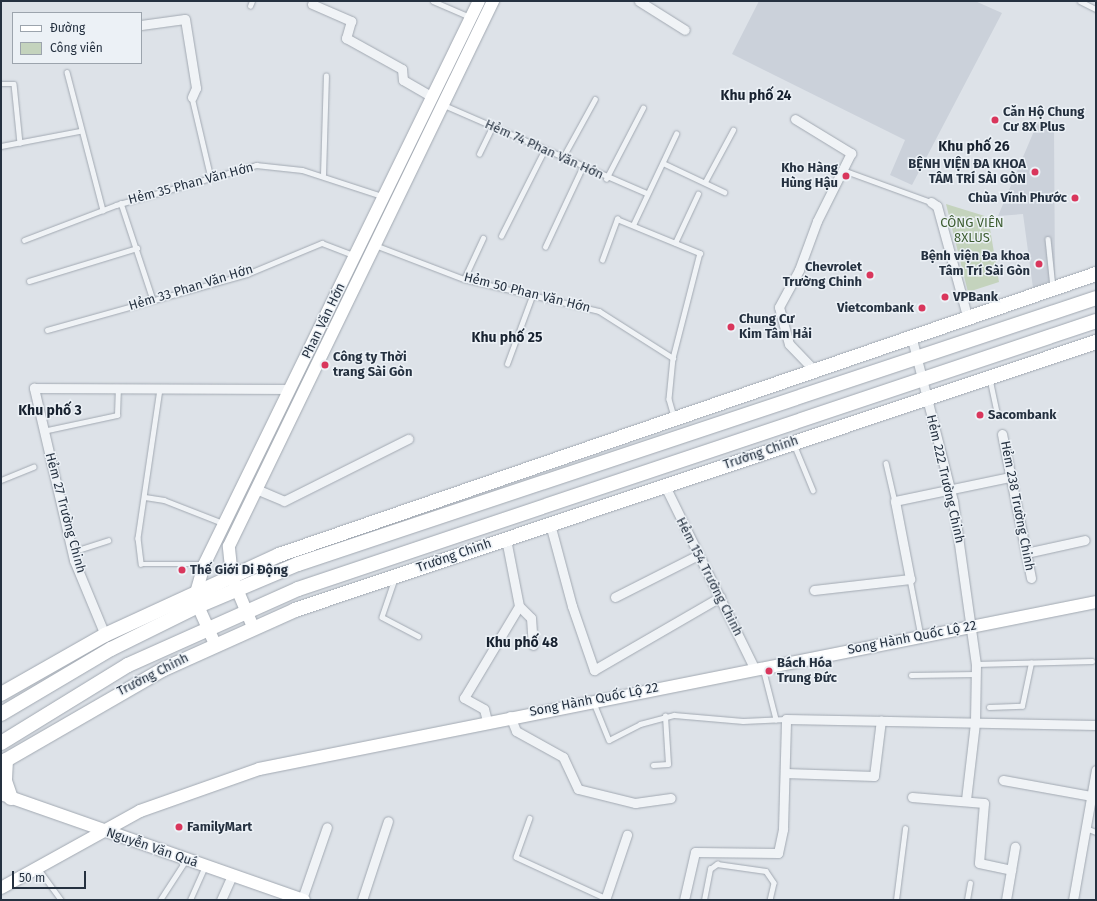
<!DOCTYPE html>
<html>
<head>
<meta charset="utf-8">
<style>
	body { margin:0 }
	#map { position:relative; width:1097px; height:901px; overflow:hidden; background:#dde2e8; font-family:"Fira Sans",sans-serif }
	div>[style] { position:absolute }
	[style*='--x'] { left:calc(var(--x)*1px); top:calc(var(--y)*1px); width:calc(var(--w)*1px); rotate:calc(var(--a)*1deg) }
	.built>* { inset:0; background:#cbd1da }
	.green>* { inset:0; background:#c4d3bd }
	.roads { filter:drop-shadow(0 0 1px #a2a9b2) drop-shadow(0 0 1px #a2a9b2) }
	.lane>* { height:4.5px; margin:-2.25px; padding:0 2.25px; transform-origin:2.25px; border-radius:2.25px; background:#f0f3f6 }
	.street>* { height:9px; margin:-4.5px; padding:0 4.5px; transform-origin:4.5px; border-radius:4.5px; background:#f0f3f6 }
	.secondary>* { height:12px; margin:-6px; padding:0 6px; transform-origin:6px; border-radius:6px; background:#fff }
	.primary>* { height:14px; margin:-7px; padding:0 7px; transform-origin:7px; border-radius:7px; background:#fff }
	.dots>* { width:11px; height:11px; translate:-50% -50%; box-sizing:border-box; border:2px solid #ecf1f6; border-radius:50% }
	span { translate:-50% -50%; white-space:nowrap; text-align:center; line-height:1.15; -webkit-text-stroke:3px #ecf1f6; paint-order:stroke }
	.poi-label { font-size:13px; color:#253140; font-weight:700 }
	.left { translate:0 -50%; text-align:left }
	.right { translate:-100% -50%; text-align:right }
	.street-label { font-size:13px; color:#253140 }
	.park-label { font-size:13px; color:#3d5d31 }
	.neighbourhood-label { font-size:14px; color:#182230; font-weight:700 }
	.frame { position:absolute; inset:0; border:2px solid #253140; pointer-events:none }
	.legend { position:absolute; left:12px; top:12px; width:130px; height:52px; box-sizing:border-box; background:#ecf1f6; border:1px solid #9ca4ad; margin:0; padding:5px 7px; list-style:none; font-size:12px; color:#253140 }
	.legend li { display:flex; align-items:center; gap:8px; height:20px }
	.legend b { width:20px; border:1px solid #9ca4ad }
	.scale { position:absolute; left:12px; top:871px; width:74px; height:18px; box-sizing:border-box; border:2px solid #253140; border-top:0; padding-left:5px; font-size:12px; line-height:14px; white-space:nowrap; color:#253140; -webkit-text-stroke:3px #ecf1f6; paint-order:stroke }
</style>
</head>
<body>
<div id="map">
	<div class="built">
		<i style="clip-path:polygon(759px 1px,975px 1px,1002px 13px,912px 185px,890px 175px,905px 140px,732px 54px)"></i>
		<i style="clip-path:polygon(1037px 124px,1054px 129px,1055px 279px,1033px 288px,1023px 214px,998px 216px)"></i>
	</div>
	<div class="green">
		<i style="clip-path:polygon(946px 204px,988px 217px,999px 282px,968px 292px)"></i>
	</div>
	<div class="roads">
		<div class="lane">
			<i style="--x:433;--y:1;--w:40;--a:23.4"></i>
			<i style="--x:1080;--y:1;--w:18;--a:27"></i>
			<i style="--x:250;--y:6;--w:5;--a:-68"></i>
			<i style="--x:67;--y:72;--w:143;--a:75.4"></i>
			<i style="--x:1;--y:84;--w:13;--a:0"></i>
			<i style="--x:14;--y:84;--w:59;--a:84.2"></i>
			<i style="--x:192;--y:97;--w:83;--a:76.8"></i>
			<i style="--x:444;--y:105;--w:220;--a:23.5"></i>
			<i style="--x:1;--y:146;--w:80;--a:-10.8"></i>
			<i style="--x:479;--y:154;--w:30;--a:-64"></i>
			<i style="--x:562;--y:159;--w:68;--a:-61.2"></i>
			<i style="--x:663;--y:163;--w:68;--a:25.4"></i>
			<i style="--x:843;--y:170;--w:94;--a:20"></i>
			<i style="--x:323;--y:175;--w:99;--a:-88.3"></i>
			<i style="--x:606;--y:179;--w:80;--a:-62.5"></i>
			<i style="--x:705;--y:182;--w:59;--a:-61.7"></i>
			<i style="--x:121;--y:203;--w:102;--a:71.7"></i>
			<i style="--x:633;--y:225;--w:101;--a:-64.7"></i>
			<i style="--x:501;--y:236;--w:95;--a:-63.2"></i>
			<i style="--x:1048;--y:239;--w:48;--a:84.1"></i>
			<i style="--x:24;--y:240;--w:98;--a:-20.8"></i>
			<i style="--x:116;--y:205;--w:146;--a:-15.9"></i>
			<i style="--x:256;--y:165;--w:46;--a:6.2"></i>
			<i style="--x:302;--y:170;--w:84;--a:18"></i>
			<i style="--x:675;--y:243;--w:54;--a:-64.9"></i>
			<i style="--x:375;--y:245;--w:95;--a:20.9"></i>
			<i style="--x:464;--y:279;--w:139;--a:13.3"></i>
			<i style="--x:599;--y:311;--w:88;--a:32.4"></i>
			<i style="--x:545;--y:247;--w:87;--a:-64.9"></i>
			<i style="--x:602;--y:260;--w:44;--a:-69.9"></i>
			<i style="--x:617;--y:219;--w:90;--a:22.3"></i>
			<i style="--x:700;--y:253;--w:108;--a:104.4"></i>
			<i style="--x:673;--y:358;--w:41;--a:95.6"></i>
			<i style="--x:669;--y:399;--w:19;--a:74"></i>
			<i style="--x:464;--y:279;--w:45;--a:-65.1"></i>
			<i style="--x:29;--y:281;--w:113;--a:-17"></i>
			<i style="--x:47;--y:330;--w:208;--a:-15.6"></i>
			<i style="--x:247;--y:274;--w:81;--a:-22.5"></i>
			<i style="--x:322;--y:243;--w:34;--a:21"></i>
			<i style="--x:507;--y:364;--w:72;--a:-69.8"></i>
			<i style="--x:990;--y:379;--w:34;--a:78"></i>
			<i style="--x:160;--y:389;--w:151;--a:98.4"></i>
			<i style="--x:138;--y:538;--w:26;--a:83"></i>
			<i style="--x:141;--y:564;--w:61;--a:0"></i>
			<i style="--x:43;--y:431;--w:76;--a:-12.2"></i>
			<i style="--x:117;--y:415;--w:26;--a:-88"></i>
			<i style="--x:794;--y:444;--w:50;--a:67.6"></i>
			<i style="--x:886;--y:463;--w:39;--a:77"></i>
			<i style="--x:1;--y:480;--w:35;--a:-22"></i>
			<i style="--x:145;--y:497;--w:19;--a:9"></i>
			<i style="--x:164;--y:500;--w:63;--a:21.3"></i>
			<i style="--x:72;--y:552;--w:38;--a:-18"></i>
			<i style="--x:395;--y:579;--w:40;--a:108.9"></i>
			<i style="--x:382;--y:617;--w:41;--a:27.8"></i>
			<i style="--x:910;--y:579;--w:58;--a:79.1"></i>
			<i style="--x:976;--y:664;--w:116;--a:-1.5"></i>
			<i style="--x:763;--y:668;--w:53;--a:75.7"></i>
			<i style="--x:911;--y:675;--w:65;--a:-0.9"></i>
			<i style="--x:594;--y:703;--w:40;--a:68"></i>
			<i style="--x:609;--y:740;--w:35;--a:-27"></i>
			<i style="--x:640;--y:724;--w:35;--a:-15"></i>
			<i style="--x:674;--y:715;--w:69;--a:5"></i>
			<i style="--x:743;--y:721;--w:43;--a:-2.7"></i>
			<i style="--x:989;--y:707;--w:33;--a:-2"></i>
			<i style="--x:1022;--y:706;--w:44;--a:-78.2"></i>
			<i style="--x:653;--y:765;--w:15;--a:-4"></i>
			<i style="--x:668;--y:764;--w:48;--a:-93.6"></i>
			<i style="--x:530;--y:818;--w:41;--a:109.7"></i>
			<i style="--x:516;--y:857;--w:98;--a:24.7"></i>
			<i style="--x:1086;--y:828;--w:11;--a:22"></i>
			<i style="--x:38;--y:868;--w:39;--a:54"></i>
			<i style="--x:160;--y:900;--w:48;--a:-57"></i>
			<i style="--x:190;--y:900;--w:37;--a:-66"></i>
			<i style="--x:704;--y:900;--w:32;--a:-79"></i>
			<i style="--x:710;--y:869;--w:9;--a:-36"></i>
			<i style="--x:717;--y:864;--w:49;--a:8.1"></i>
			<i style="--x:766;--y:871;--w:14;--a:56"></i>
			<i style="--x:774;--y:883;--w:17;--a:103"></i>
			<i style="--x:896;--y:900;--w:72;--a:-82.8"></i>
			<i style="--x:967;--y:900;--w:17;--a:-80"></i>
		</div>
		<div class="street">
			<i style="--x:639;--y:1;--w:54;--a:32.2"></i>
			<i style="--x:312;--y:4;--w:43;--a:23.6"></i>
			<i style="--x:351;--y:21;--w:18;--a:106"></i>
			<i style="--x:346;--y:38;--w:64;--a:29"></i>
			<i style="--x:402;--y:69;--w:11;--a:85"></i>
			<i style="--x:403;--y:80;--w:34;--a:30"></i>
			<i style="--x:141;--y:25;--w:44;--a:-7.8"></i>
			<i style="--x:185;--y:19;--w:70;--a:80.9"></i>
			<i style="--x:196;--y:88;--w:10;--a:114"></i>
			<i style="--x:795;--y:119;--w:66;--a:31.3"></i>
			<i style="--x:851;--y:153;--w:76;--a:116.6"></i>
			<i style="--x:817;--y:221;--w:52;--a:110.2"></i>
			<i style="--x:799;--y:270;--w:42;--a:118.4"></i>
			<i style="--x:779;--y:307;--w:38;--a:75"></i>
			<i style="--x:789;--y:344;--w:39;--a:46"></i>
			<i style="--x:931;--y:202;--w:7;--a:34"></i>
			<i style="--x:937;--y:206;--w:114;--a:74.7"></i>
			<i style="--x:912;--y:339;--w:167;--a:75.8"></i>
			<i style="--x:953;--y:501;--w:165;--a:82"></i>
			<i style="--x:976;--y:664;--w:59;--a:91"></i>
			<i style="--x:975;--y:723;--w:78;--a:96.7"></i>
			<i style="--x:1002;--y:434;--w:147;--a:78.6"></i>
			<i style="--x:665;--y:486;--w:203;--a:63.9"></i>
			<i style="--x:256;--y:489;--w:30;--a:23"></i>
			<i style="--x:284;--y:501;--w:139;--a:-26.6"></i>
			<i style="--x:550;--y:524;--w:85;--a:75"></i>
			<i style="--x:572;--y:606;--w:68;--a:71"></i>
			<i style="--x:594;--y:670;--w:146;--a:-30.1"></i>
			<i style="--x:506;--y:539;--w:68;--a:79"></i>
			<i style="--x:519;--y:606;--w:17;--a:45"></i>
			<i style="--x:531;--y:618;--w:27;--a:86"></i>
			<i style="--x:1026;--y:553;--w:60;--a:-12.4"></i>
			<i style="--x:814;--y:590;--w:97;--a:-6.5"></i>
			<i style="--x:910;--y:579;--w:79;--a:-100.9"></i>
			<i style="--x:895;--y:501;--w:117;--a:-11.8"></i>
			<i style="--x:615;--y:597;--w:93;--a:-26.8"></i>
			<i style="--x:105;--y:635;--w:81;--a:-112.5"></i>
			<i style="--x:74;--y:560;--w:177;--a:-103.1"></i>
			<i style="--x:34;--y:388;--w:256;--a:0.2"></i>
			<i style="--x:510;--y:716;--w:16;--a:68"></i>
			<i style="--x:516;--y:731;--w:54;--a:29"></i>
			<i style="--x:563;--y:757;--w:35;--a:65"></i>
			<i style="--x:578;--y:789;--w:59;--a:13.8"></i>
			<i style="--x:635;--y:803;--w:36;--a:-8"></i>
			<i style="--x:487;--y:721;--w:12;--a:-104"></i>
			<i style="--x:484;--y:709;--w:23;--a:-151"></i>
			<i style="--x:464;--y:698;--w:107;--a:-59.1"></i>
			<i style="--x:785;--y:773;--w:89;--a:1.9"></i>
			<i style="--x:874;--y:776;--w:56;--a:-82.9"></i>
			<i style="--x:1003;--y:780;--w:89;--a:10.3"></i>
			<i style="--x:912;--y:797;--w:72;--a:4.8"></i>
			<i style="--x:984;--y:803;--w:60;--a:94.8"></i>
			<i style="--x:979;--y:863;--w:33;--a:12"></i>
			<i style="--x:302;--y:899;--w:76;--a:-70.9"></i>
			<i style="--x:221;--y:900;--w:27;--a:-66"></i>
			<i style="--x:362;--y:900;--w:83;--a:-71.8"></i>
			<i style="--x:605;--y:900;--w:69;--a:-71.3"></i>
			<i style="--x:684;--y:900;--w:49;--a:-77.1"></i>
			<i style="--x:695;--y:852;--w:83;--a:0.7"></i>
			<i style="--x:778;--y:853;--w:25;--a:-78"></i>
			<i style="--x:783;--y:829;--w:110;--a:-88.4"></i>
			<i style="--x:786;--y:719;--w:310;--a:1.1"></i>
			<i style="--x:1006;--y:900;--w:54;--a:-80.4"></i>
			<i style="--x:1073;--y:900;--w:132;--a:-80"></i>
		</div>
		<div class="secondary">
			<i style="--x:253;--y:627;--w:54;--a:-112.8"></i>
			<i style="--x:232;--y:577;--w:31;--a:-96"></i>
			<i style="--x:229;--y:546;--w:606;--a:-64.15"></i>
			<i style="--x:215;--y:644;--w:42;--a:-114.1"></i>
			<i style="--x:198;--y:606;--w:13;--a:-99"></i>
			<i style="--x:196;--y:593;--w:29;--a:-74"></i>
			<i style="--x:204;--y:565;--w:627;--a:-64.01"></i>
			<i style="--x:1;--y:794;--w:321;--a:19.3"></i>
			<i style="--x:1;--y:888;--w:159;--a:-29"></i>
			<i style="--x:140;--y:811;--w:126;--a:-19.4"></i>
			<i style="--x:259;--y:769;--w:853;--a:-11.28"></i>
		</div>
		<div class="primary">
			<i style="--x:1;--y:694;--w:120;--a:-29.6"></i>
			<i style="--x:105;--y:635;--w:192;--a:-24.7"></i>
			<i style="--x:279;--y:555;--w:864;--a:-18.98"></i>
			<i style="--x:1;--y:714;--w:128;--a:-30.6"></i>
			<i style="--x:111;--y:649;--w:97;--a:-26.3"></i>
			<i style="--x:198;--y:606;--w:108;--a:-22.8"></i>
			<i style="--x:298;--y:564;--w:841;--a:-18.43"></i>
			<i style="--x:1;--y:743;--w:149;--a:-31.6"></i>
			<i style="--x:128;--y:665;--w:186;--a:-24.1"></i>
			<i style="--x:298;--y:589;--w:842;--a:-18.56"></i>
			<i style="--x:6;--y:760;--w:21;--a:93"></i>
			<i style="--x:5;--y:781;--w:18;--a:71"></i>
			<i style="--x:1;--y:763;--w:188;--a:-30"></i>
			<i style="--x:164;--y:669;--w:144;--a:-24.2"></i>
			<i style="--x:295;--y:610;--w:845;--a:-18.5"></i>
		</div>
	</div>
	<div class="dots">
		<i style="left:995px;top:120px;background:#d9365c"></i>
		<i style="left:1035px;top:172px;background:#d9365c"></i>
		<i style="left:846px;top:176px;background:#d9365c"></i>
		<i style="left:1075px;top:198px;background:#d9365c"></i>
		<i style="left:1039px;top:264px;background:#d9365c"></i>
		<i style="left:870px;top:275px;background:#d9365c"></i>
		<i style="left:945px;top:297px;background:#d9365c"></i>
		<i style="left:922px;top:308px;background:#d9365c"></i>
		<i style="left:731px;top:327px;background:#d9365c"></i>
		<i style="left:325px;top:365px;background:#d9365c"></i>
		<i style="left:980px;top:415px;background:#d9365c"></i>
		<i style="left:182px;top:570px;background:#d9365c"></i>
		<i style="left:769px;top:671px;background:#d9365c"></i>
		<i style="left:179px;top:827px;background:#d9365c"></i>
	</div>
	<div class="poi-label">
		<span class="left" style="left:1003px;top:120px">Căn Hộ Chung<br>Cư 8X Plus</span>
		<span class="right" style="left:1026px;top:172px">BỆNH VIỆN ĐA KHOA<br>TÂM TRÍ SÀI GÒN</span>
		<span class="right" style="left:838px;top:176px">Kho Hàng<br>Hùng Hậu</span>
		<span class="right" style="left:1067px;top:198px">Chùa Vĩnh Phước</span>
		<span class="right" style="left:1030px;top:264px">Bệnh viện Đa khoa<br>Tâm Trí Sài Gòn</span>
		<span class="right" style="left:862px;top:275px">Chevrolet<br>Trường Chinh</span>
		<span class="left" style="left:953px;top:297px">VPBank</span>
		<span class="right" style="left:914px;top:308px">Vietcombank</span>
		<span class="left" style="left:739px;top:327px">Chung Cư<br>Kim Tâm Hải</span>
		<span class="left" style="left:333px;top:365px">Công ty Thời<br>trang Sài Gòn</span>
		<span class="left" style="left:988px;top:415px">Sacombank</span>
		<span class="left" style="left:190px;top:570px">Thế Giới Di Động</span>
		<span class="left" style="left:777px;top:671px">Bách Hóa<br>Trung Đức</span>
		<span class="left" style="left:187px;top:827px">FamilyMart</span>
	</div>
	<div class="street-label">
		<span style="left:544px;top:150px;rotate:24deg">Hẻm 74 Phan Văn Hớn</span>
		<span style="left:191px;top:184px;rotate:-15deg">Hẻm 35 Phan Văn Hớn</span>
		<span style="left:191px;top:288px;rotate:-17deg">Hẻm 33 Phan Văn Hớn</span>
		<span style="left:527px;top:293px;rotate:14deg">Hẻm 50 Phan Văn Hớn</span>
		<span style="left:324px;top:321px;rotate:-64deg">Phan Văn Hớn</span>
		<span style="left:761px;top:453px;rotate:-19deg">Trường Chinh</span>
		<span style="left:945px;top:479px;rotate:77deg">Hẻm 222 Trường Chinh</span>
		<span style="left:1017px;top:506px;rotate:79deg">Hẻm 238 Trường Chinh</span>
		<span style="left:65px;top:513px;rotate:75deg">Hẻm 27 Trường Chinh</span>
		<span style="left:454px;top:556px;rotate:-19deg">Trường Chinh</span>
		<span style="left:709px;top:577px;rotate:63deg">Hẻm 154 Trường Chinh</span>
		<span style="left:912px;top:638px;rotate:-11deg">Song Hành Quốc Lộ 22</span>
		<span style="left:153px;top:675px;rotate:-27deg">Trường Chinh</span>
		<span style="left:594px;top:700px;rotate:-11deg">Song Hành Quốc Lộ 22</span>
		<span style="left:152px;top:848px;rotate:19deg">Nguyễn Văn Quá</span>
	</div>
	<div class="park-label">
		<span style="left:972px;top:231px">CÔNG VIÊN<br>8XLUS</span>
	</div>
	<div class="neighbourhood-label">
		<span style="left:756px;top:96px">Khu phố 24</span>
		<span style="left:974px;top:147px">Khu phố 26</span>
		<span style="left:507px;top:338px">Khu phố 25</span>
		<span style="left:50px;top:411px">Khu phố 3</span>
		<span style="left:522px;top:643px">Khu phố 48</span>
	</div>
	<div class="frame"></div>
	<ul class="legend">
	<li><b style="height:5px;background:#fff"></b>Đường</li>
	<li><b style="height:11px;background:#c4d3bd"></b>Công viên</li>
	</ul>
	<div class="scale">50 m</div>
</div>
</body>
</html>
